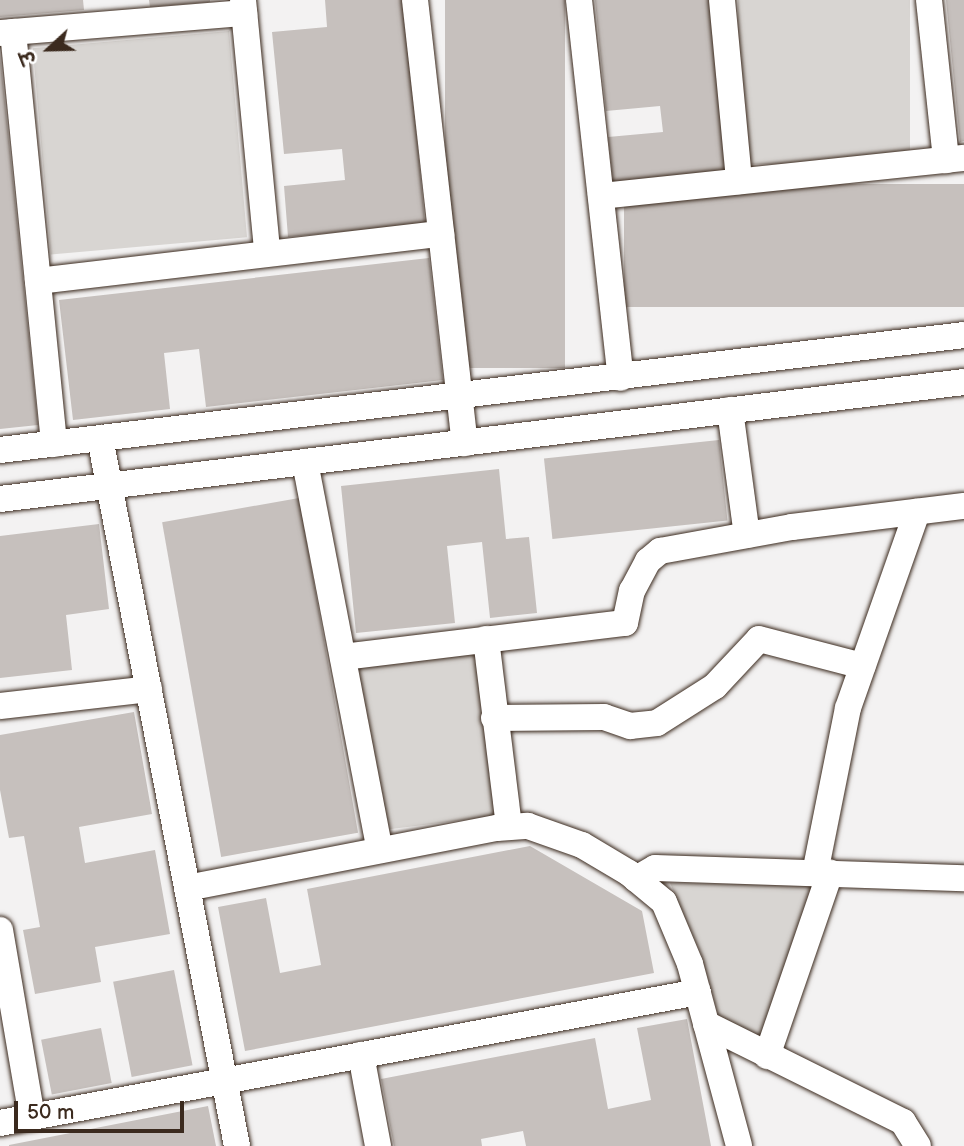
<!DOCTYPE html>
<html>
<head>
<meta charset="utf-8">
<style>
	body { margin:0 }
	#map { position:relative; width:964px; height:1146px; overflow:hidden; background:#f3f2f2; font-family:"Balsamiq Sans","Playpen Sans Deva",sans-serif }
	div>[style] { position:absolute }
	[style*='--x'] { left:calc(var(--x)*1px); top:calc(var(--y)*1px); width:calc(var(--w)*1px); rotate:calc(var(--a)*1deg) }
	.green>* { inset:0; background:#d8d5d2; transform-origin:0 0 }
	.building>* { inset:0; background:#c6c0bd; transform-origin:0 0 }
	.roads { filter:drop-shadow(0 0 2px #3b2a1e) drop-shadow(0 0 2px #3b2a1e) }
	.minor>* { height:26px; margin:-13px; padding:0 13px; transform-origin:13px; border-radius:13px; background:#fff }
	span { translate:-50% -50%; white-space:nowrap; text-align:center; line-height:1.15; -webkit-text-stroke:7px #fff; paint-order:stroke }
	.north { position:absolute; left:14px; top:14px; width:70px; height:70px; -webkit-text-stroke:5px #fff; paint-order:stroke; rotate:248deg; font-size:19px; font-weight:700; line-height:28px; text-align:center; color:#3b2a1e }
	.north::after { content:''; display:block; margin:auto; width:24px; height:32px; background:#3b2a1e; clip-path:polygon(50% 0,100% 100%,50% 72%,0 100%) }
	.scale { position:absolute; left:14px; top:1101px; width:170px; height:32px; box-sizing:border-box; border:4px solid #3b2a1e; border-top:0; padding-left:9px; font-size:21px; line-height:24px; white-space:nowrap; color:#3b2a1e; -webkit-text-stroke:5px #fff; paint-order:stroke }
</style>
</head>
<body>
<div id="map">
	<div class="green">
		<i style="left:738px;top:0;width:172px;height:164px"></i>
		<i style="left:229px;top:31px;width:207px;height:197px;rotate:85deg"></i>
		<i style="left:478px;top:652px;width:165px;height:120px;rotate:83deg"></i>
		<i style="clip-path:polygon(670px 883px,815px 885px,762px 1042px,719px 1018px,701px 954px)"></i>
	</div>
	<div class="building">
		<i style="clip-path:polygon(0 0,83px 0,84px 10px,0 17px)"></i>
		<i style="clip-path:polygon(149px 0,210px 0,210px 2px,150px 7px)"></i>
		<i style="clip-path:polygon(325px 0,404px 0,425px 224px,288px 237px,284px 186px,345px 180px,342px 149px,284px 154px,272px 32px,327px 27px)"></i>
		<i style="left:445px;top:0;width:120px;height:368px"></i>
		<i style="clip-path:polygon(595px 0,710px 0,726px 174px,613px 184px,608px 137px,663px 132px,660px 106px,606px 111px)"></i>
		<i style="clip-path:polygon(946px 0,964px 0,964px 141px,960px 142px)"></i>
		<i style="clip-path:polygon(0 54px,38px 425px,0 429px)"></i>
		<i style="left:964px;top:184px;width:123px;height:340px;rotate:90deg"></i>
		<i style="clip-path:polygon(429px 258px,443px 380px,206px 407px,199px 349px,164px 353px,170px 409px,73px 420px,59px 300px)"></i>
		<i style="left:719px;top:440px;width:81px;height:176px;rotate:84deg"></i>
		<i style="clip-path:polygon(499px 469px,506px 539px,529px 537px,537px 613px,490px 618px,482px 542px,447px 546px,455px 623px,356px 633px,341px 486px)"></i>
		<i style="left:299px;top:498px;width:340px;height:139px;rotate:80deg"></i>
		<i style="clip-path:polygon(99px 524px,109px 609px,66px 615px,72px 670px,0 678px,0 536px)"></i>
		<i style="clip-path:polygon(134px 712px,152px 814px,79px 827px,85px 863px,155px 850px,170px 934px,95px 947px,101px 982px,35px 994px,23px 930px,40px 927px,24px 836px,9px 838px,0 790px,0 735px)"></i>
		<i style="clip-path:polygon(530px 846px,642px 911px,654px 973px,245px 1051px,218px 907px,266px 898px,280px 973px,321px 965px,307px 889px)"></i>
		<i style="left:174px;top:970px;width:97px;height:62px;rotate:79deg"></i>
		<i style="clip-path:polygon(687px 1019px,711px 1146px,526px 1146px,523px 1131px,481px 1139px,482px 1146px,394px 1146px,381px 1079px,595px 1038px,608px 1109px,651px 1100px,637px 1028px)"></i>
		<i style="left:101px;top:1028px;width:56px;height:61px;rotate:79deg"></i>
		<i style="clip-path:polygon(208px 1106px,216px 1146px,9px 1146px,9px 1145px)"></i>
	</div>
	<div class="roads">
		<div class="minor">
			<i style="--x:243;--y:0;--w:252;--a:84.5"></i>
			<i style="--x:415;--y:0;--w:446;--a:83.6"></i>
			<i style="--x:579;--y:0;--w:380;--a:83.7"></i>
			<i style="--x:722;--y:0;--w:182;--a:84.6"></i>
			<i style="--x:929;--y:0;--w:161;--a:83.9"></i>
			<i style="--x:13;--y:32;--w:414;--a:84.3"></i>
			<i style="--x:0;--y:33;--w:245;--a:-4.7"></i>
			<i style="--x:601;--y:196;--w:365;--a:-6"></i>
			<i style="--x:38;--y:281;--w:406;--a:-6.7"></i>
			<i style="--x:730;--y:410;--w:126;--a:82.3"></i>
			<i style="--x:100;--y:438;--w:721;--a:79.05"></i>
			<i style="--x:0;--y:450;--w:971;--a:-6.8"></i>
			<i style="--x:305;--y:462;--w:395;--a:79.1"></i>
			<i style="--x:0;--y:499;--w:971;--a:-6.92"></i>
			<i style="--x:486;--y:639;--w:189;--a:83"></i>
			<i style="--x:343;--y:657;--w:284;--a:-6.9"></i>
			<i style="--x:625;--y:623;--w:33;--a:-78"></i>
			<i style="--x:632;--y:591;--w:34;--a:-62"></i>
			<i style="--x:648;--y:561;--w:16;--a:-40"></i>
			<i style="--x:660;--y:551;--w:134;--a:-10.3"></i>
			<i style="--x:792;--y:527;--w:173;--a:-7"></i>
			<i style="--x:0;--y:706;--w:150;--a:-6.5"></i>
			<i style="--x:494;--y:718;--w:110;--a:-0.5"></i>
			<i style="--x:604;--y:717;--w:28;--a:19"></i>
			<i style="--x:630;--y:726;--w:27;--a:-6"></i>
			<i style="--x:657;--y:723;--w:69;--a:-32.5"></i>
			<i style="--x:715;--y:686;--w:64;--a:-46.9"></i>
			<i style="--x:759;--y:639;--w:107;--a:14.6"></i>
			<i style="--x:815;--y:873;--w:168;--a:-78.7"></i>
			<i style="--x:848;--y:708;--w:208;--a:-70.6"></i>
			<i style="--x:636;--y:879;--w:22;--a:-30"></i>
			<i style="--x:655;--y:868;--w:309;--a:1.9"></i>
			<i style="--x:187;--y:888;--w:316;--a:-11"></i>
			<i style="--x:497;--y:828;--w:31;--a:-4"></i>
			<i style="--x:528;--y:826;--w:57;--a:19.4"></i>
			<i style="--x:582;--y:845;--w:55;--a:30.8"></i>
			<i style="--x:629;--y:873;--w:45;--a:39.6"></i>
			<i style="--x:664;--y:902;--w:67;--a:67.2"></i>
			<i style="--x:690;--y:964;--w:188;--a:74.9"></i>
			<i style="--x:0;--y:930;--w:190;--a:80.3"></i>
			<i style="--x:706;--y:1024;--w:220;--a:26.4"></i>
			<i style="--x:903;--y:1122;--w:28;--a:58"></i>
			<i style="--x:361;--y:1055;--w:93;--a:79.4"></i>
			<i style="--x:767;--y:1056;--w:194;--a:-71"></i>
			<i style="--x:0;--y:1123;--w:710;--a:-10.63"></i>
		</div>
	</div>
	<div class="north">उ</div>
	<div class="scale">50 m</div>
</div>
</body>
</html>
